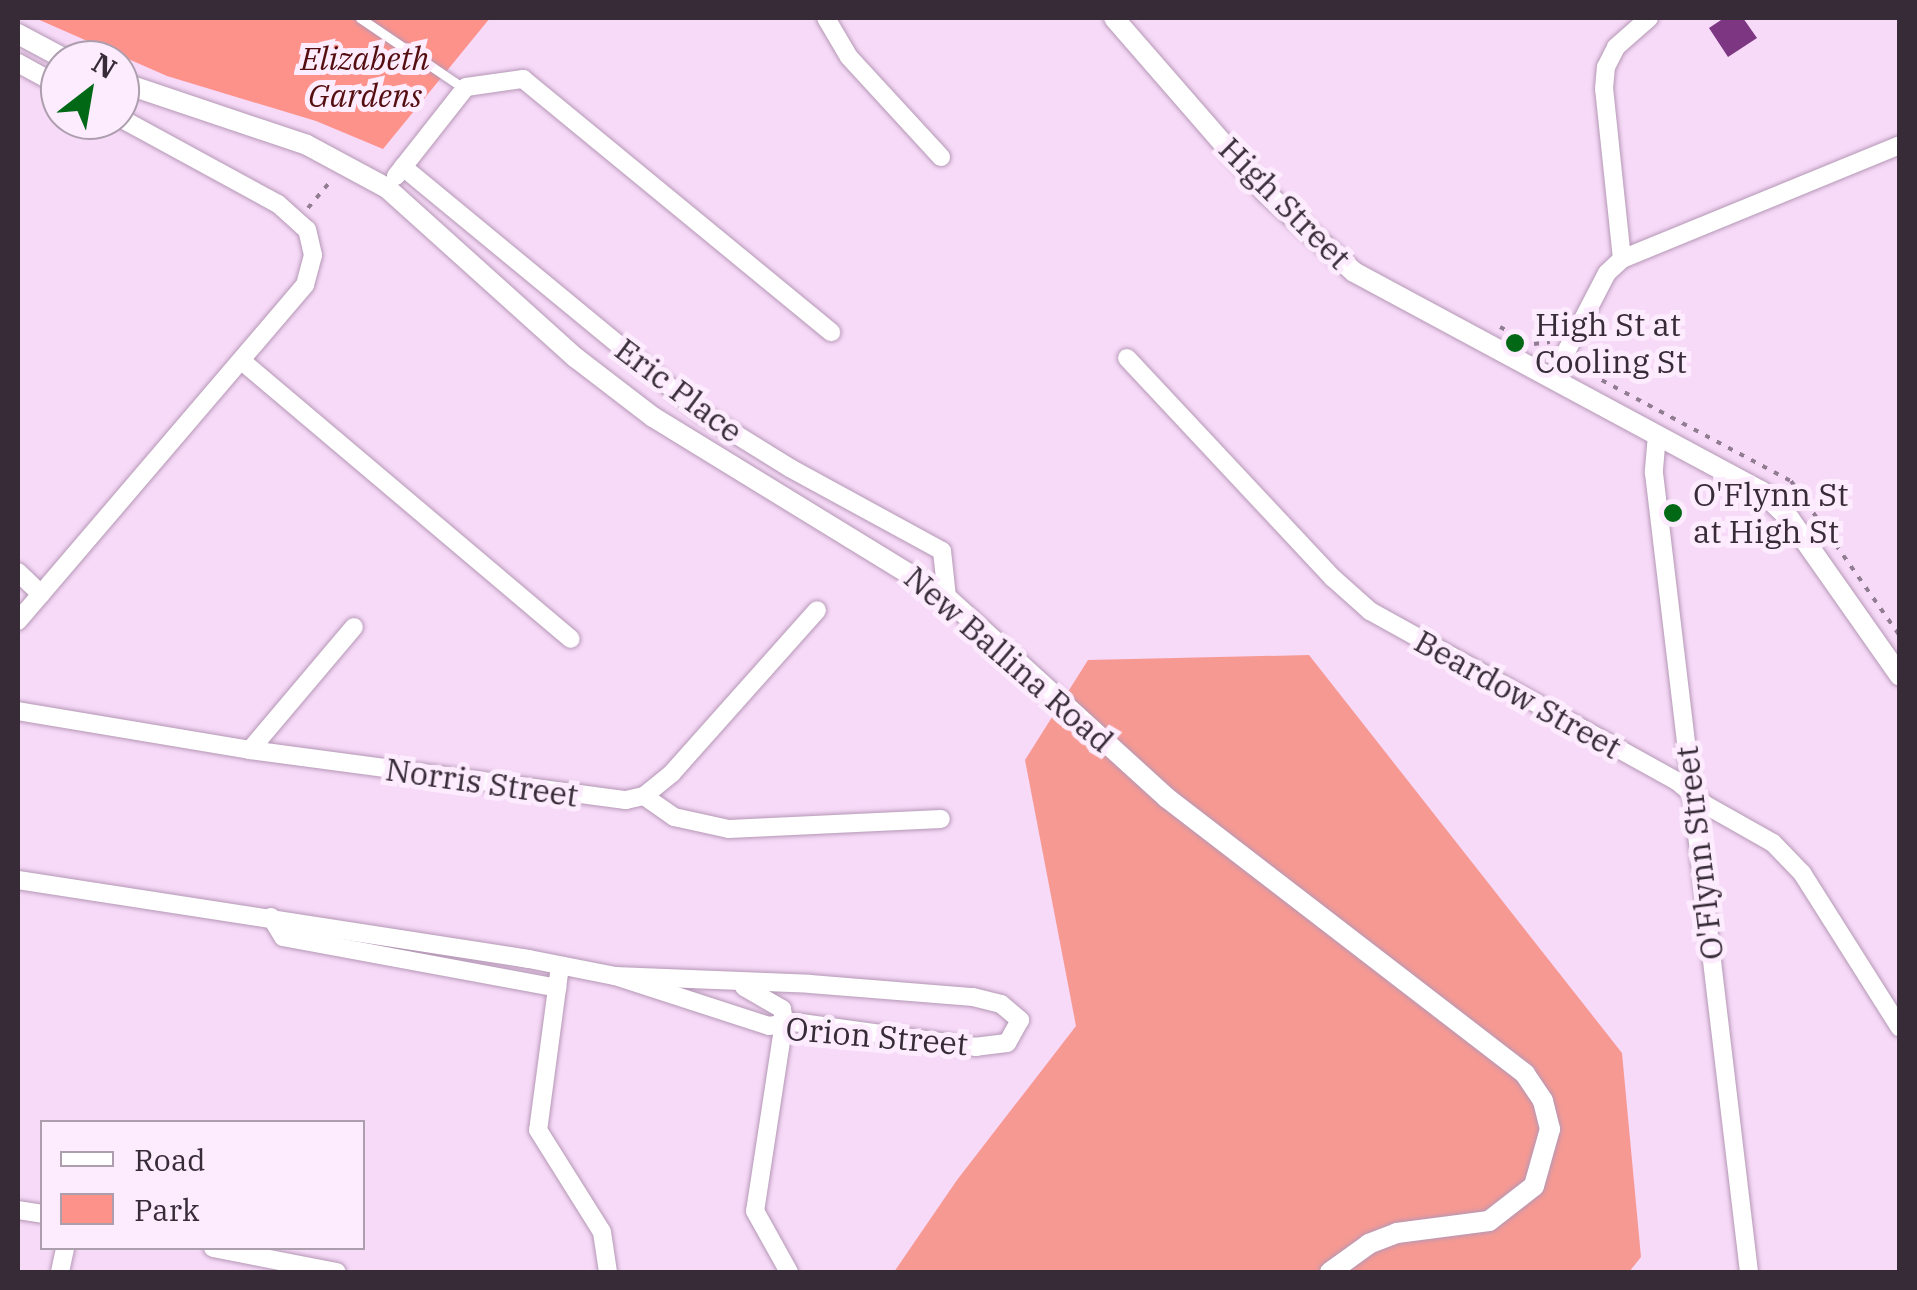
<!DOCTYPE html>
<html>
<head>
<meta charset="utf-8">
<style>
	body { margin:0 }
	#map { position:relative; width:1917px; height:1290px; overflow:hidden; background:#f7d9f8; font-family:"IBM Plex Serif",serif }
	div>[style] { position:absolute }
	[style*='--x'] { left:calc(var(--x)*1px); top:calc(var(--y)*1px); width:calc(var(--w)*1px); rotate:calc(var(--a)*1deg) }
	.green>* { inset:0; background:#fd928b }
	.forest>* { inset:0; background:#f69993 }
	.building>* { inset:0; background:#7c3682 }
	.path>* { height:4px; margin-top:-2px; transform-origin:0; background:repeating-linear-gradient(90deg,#917d92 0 5px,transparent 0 13px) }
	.roads { filter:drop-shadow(0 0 2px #b498b5) drop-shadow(0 0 2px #b498b5) }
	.service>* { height:9px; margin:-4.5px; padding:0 4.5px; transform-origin:4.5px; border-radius:4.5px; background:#fff }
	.minor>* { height:18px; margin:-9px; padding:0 9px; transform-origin:9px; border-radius:9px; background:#fff }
	.tertiary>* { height:20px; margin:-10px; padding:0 10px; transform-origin:10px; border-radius:10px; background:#fff }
	.dots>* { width:28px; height:28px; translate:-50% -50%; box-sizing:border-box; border:5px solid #fdebfe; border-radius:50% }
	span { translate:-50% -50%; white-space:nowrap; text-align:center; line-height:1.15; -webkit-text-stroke:10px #fdebfe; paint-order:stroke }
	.park-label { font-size:32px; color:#550e10; font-style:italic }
	.street-label { font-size:32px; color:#362b37 }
	.poi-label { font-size:32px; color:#362b37 }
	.left { translate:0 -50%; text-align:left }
	.frame { position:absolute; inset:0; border:20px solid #362b37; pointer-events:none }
	.legend { position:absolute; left:40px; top:1120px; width:325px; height:130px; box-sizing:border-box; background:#fdebfe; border:2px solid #ad9eae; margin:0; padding:12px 18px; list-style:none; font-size:30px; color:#362b37 }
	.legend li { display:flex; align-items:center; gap:20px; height:50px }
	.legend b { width:50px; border:2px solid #ad9eae }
	.north { position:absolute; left:40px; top:40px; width:100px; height:100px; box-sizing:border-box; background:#fdebfe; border:2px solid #ad9eae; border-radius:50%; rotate:31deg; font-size:28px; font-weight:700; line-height:40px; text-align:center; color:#362b37 }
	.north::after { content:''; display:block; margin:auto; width:35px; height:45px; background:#016916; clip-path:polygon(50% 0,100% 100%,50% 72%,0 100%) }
</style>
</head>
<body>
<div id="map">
	<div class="green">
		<i style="clip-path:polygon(35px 18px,490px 18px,383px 149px,316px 121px,167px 76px)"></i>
	</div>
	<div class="forest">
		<i style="clip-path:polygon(1309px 655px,1622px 1053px,1641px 1257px,1629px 1272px,894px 1272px,957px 1180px,1076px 1026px,1025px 760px,1088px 660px)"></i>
	</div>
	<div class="building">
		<i style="clip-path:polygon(1724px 18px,1743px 18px,1757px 38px,1728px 57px,1709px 28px)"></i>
	</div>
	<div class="path">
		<i style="--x:308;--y:208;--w:35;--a:-50"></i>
		<i style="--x:1500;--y:327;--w:38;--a:27"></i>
		<i style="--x:1534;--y:344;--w:16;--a:-7"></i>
		<i style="--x:1579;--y:368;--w:240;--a:28.1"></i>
		<i style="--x:1791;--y:481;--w:189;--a:54.9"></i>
	</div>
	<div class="roads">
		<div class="service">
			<i style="--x:360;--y:18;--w:127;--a:34.1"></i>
		</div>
		<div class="minor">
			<i style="--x:826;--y:18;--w:45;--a:59.5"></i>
			<i style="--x:849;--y:57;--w:136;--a:47.4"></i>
			<i style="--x:18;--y:63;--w:48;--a:28.7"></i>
			<i style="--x:403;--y:167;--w:389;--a:39.5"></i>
			<i style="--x:703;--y:414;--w:102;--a:31.8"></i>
			<i style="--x:790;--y:468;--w:173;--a:28.6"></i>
			<i style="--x:942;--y:551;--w:46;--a:83.8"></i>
			<i style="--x:396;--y:176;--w:113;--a:-51.8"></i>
			<i style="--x:466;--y:87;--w:58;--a:-8"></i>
			<i style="--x:523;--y:79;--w:399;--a:39.4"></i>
			<i style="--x:1622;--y:259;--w:171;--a:-96"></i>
			<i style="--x:1604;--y:89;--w:22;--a:-85"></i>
			<i style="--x:1606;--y:67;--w:22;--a:-63"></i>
			<i style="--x:1616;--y:47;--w:44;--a:-41.3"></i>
			<i style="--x:1127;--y:358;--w:301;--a:46.9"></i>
			<i style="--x:1333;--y:578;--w:50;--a:41.7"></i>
			<i style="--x:1370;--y:611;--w:351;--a:29"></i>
			<i style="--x:1677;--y:781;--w:35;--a:40"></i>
			<i style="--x:1704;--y:804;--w:79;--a:29.5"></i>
			<i style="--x:1773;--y:843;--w:42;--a:46"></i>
			<i style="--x:1802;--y:873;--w:183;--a:57.7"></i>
			<i style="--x:243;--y:362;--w:429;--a:40.2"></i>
			<i style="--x:1552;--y:379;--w:119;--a:-62.6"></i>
			<i style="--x:1607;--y:273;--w:21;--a:-43"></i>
			<i style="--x:1622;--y:259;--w:300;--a:-22.3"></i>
			<i style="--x:1657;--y:435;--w:38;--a:95"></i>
			<i style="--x:1654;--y:473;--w:805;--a:83.22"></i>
			<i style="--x:18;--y:572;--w:32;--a:44"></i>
			<i style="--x:18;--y:621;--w:442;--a:-49.5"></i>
			<i style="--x:305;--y:285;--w:31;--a:-75"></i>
			<i style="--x:313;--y:255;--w:26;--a:-103"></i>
			<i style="--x:307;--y:230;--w:39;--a:-138"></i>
			<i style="--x:278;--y:204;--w:180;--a:-151.4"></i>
			<i style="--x:18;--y:711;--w:235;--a:9.5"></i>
			<i style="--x:250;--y:750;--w:379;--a:7.6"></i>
			<i style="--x:626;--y:800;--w:18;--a:-13"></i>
			<i style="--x:644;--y:796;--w:36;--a:-39"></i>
			<i style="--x:672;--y:773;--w:218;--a:-48.3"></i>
			<i style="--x:250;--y:750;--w:161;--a:-49.8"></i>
			<i style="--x:644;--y:796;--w:37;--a:35"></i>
			<i style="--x:674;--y:817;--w:56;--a:12.3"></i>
			<i style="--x:729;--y:829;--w:212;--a:-2.7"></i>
			<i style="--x:18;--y:880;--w:517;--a:8.79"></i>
			<i style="--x:529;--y:959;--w:88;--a:11.2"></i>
			<i style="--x:615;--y:976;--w:195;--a:2.3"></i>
			<i style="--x:810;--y:984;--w:164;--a:4.6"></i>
			<i style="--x:973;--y:997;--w:29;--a:14"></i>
			<i style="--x:1001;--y:1004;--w:25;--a:40"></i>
			<i style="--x:1020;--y:1020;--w:26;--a:119"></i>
			<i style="--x:1007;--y:1043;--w:31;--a:173"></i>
			<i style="--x:976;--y:1047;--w:184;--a:-172.2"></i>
			<i style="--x:794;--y:1022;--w:25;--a:171"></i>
			<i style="--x:769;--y:1026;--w:162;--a:-162"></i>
			<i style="--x:271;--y:917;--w:23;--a:59"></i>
			<i style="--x:283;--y:937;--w:279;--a:10.5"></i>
			<i style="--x:560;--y:966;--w:165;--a:97.6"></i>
			<i style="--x:538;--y:1130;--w:120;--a:57.9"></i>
			<i style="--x:602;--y:1232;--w:40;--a:81.5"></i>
			<i style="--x:744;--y:987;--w:44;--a:30.1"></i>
			<i style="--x:782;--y:1009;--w:13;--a:81"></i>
			<i style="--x:784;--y:1022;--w:191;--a:98.7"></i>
			<i style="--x:755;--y:1211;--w:70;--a:60.9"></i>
			<i style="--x:18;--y:1210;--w:24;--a:9"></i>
			<i style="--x:213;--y:1248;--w:126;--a:11"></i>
			<i style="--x:60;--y:1272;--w:25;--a:-78"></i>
		</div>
		<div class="tertiary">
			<i style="--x:1114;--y:18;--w:232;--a:49"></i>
			<i style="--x:1266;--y:193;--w:118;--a:41.9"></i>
			<i style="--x:1354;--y:272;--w:462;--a:28.3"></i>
			<i style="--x:1761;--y:491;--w:39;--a:44"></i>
			<i style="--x:1789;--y:518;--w:193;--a:54.9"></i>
			<i style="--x:18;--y:34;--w:55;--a:28"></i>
			<i style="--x:120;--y:82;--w:197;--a:18.6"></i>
			<i style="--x:307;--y:145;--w:91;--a:28.3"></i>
			<i style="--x:387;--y:188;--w:254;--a:42"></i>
			<i style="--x:576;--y:358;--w:97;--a:37.5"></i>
			<i style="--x:653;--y:417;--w:342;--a:31.5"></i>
			<i style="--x:945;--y:596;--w:300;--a:42.3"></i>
			<i style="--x:1167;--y:798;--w:452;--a:37.6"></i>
			<i style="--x:1525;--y:1074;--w:32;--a:56"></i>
			<i style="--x:1543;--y:1101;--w:29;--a:76"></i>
			<i style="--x:1550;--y:1129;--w:59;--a:105.7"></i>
			<i style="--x:1534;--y:1186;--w:57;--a:142.1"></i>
			<i style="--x:1489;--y:1221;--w:93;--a:172.6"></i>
			<i style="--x:1397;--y:1233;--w:30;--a:159"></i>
			<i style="--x:1369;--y:1244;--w:48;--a:144.3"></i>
		</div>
	</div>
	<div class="dots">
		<i style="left:1515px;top:343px;background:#016916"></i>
		<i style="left:1673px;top:513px;background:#016916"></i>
	</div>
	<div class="park-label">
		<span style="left:365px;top:77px">Elizabeth<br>Gardens</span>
	</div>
	<div class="street-label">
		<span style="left:1285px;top:203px;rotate:45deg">High Street</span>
		<span style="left:679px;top:390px;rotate:37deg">Eric Place</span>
		<span style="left:1009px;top:659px;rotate:41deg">New Ballina Road</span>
		<span style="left:1518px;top:694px;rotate:29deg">Beardow Street</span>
		<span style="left:482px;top:782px;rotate:8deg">Norris Street</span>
		<span style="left:1699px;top:853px;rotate:-97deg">O'Flynn Street</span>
		<span style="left:877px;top:1036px;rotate:5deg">Orion Street</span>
	</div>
	<div class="poi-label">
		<span class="left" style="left:1535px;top:343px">High St at<br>Cooling St</span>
		<span class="left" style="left:1693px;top:513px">O'Flynn St<br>at High St</span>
	</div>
	<div class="frame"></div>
	<ul class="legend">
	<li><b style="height:12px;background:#fff"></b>Road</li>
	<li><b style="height:28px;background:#fd928b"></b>Park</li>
	</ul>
	<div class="north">N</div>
</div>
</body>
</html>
